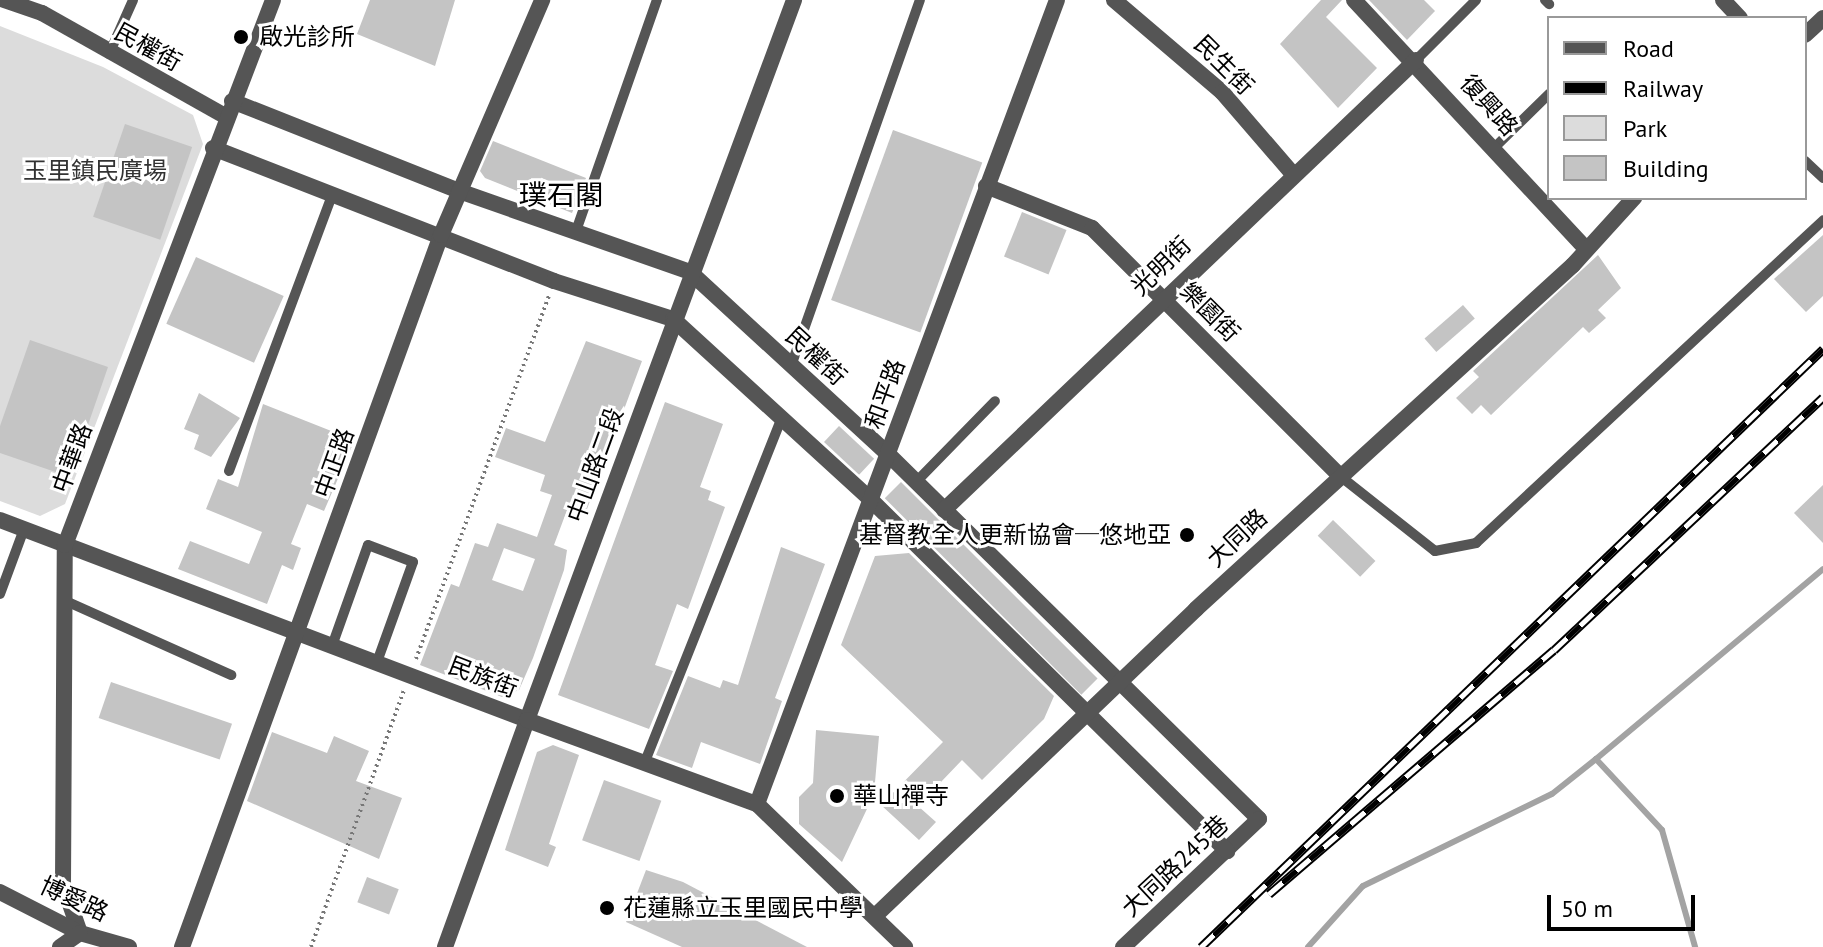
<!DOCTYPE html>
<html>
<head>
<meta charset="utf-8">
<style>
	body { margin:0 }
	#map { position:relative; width:1823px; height:947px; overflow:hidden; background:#fff; font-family:"PT Sans","Noto Sans TC",sans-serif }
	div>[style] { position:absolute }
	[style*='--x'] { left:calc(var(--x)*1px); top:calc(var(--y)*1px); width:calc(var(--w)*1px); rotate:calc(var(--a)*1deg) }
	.green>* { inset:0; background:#dcdcdc }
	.stream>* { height:6px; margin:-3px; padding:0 3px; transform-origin:3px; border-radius:3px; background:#a3a3a3 }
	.building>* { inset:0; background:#c4c4c4; transform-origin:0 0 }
	.path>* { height:4px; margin-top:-2px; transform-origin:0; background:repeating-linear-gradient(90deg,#777 0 2px,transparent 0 6px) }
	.service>* { height:10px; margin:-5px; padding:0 5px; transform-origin:5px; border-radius:5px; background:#555 }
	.minor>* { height:16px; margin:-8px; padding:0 8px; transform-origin:8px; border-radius:8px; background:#555 }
	.tertiary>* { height:16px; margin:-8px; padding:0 8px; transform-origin:8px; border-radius:8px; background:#555 }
	.rail>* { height:9px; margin-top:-4.5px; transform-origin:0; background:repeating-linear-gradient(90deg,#fff 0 18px,#000 0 36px); box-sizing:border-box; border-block:2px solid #000 }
	.dots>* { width:22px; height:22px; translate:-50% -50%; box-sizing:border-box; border:4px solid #fff; border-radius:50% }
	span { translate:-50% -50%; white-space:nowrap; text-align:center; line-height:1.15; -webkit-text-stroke:6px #fff; paint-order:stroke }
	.poi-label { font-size:24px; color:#000 }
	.left { translate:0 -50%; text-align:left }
	.right { translate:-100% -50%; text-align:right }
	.street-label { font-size:24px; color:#000 }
	.park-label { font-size:24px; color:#333 }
	.quarter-label { font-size:28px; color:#000 }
	.legend { position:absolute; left:1547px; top:16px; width:260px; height:184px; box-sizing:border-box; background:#fff; border:2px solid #999; margin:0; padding:10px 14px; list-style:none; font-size:24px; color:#000 }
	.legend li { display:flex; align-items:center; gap:16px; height:40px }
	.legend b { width:40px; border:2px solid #999 }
	.scale { position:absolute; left:1547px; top:895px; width:148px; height:36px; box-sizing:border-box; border:4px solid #000; border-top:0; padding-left:10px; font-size:24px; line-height:28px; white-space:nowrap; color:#000; -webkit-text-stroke:6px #fff; paint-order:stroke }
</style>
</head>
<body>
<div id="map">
	<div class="green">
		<i style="clip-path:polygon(0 26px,103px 67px,193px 115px,203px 144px,65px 504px,40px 516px,0 501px)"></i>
	</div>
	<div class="stream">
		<i style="--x:1596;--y:759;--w:296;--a:-39.9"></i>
		<i style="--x:1308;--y:947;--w:82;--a:-48"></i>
		<i style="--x:1363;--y:886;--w:210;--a:-26"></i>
		<i style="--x:1552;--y:794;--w:56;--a:-38.5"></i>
		<i style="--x:1596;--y:759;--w:97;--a:47.1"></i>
		<i style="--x:1662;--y:830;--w:122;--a:74.2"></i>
	</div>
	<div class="building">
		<i style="clip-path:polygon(370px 0,455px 0,435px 66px,357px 34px)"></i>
		<i style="clip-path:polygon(1321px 0,1342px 0,1326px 17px,1377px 68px,1338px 108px,1280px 44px)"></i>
		<i style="clip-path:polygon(1369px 0,1424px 0,1435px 11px,1407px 40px)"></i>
		<i style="left:125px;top:124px;width:71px;height:98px;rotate:19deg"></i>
		<i style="left:893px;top:130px;width:95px;height:181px;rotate:20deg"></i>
		<i style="clip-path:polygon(493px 141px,586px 178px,572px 213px,485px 178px,480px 171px)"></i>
		<i style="left:1022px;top:212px;width:48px;height:48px;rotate:22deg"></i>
		<i style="clip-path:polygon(1823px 235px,1823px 296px,1806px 312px,1774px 279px)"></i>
		<i style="clip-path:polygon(1598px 255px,1621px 288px,1598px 310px,1606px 318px,1589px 333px,1583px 327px,1491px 415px,1481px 405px,1472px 414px,1456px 398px,1479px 377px,1473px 371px)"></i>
		<i style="left:196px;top:257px;width:96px;height:73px;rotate:24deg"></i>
		<i style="left:1463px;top:305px;width:18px;height:51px;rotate:49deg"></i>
		<i style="clip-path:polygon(30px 340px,108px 367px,70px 477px,0 453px,0 426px)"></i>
		<i style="clip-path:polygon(evenodd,586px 341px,642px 361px,587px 509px,570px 502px,554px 545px,567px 550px,564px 570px,533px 658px,519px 690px,502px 697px,420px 665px,451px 584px,459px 587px,475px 543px,488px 547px,497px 523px,537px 537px,552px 495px,540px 491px,545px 475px,495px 457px,506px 428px,545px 442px,586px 341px,504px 548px,535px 559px,523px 591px,492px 580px,504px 548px)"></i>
		<i style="clip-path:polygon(199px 393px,240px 418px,211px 457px,194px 449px,199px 435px,184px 429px)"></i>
		<i style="clip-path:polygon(665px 402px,723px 424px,700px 487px,711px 491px,708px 500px,725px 507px,688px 609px,677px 604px,655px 665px,673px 671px,649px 729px,558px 695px)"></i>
		<i style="clip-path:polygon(263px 404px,349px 438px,352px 446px,324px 511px,307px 504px,291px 544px,301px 548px,293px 570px,282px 565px,267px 604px,178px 569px,190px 541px,249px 564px,262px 532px,206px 509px,218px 479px,238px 487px)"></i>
		<i style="left:839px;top:426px;width:48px;height:22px;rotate:43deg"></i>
		<i style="left:901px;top:482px;width:278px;height:23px;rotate:45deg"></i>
		<i style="clip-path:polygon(1823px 485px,1823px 543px,1794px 513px)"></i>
		<i style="left:1333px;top:520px;width:59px;height:22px;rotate:44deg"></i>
		<i style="clip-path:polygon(781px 547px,825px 564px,775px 698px,782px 701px,760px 764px,701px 742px,692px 768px,656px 755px,688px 676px,720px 688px,723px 680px,738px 685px)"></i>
		<i style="clip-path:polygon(909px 553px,1054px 696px,1044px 719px,982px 780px,962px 760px,918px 806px,936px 822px,919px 840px,881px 805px,943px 742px,841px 645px,875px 556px)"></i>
		<i style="left:111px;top:682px;width:128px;height:38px;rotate:19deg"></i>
		<i style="clip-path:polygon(816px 730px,879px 736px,874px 794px,842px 862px,799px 824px,799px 797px,813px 783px)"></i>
		<i style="clip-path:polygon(272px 732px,327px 753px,334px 736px,369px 751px,356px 781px,402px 798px,379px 859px,247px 801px)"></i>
		<i style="clip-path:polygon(553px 745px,579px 755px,549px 844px,556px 847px,548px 867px,505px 850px,537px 752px)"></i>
		<i style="left:604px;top:780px;width:61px;height:64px;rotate:20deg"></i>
		<i style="clip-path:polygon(646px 870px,683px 882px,807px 947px,682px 947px,626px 922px)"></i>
		<i style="left:367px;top:877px;width:34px;height:27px;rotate:21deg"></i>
	</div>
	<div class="path">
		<i style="--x:416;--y:659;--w:387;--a:-69.9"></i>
		<i style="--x:311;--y:947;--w:273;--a:-70.1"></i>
	</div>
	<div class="service">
		<i style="--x:1545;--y:0;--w:6;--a:45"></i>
		<i style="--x:109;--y:54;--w:59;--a:-66"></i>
		<i style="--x:1416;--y:60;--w:85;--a:-45"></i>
		<i style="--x:1495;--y:147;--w:76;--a:-44.5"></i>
		<i style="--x:1805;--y:161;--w:25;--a:43"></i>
		<i style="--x:576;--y:231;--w:245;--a:-70.7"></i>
		<i style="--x:791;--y:366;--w:388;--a:-70.6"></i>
		<i style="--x:229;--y:471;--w:297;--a:-69.5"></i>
		<i style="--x:1340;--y:476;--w:121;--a:38.3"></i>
		<i style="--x:1435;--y:551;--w:42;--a:-11"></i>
		<i style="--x:1476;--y:543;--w:474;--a:-42.9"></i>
		<i style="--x:916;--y:482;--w:113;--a:-45.7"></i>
		<i style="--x:0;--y:594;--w:69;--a:-69.7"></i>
		<i style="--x:68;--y:602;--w:179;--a:24.1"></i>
		<i style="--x:332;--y:646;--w:107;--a:-70.4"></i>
		<i style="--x:368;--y:545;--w:48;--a:20.7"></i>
		<i style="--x:413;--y:562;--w:106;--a:109.8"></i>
		<i style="--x:644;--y:764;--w:373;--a:-68.3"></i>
	</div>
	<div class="minor">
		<i style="--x:4;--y:0;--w:40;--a:18.9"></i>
		<i style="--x:42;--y:13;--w:210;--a:29.4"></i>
		<i style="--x:1114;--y:0;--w:142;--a:40.4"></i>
		<i style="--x:1222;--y:92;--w:106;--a:49.2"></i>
		<i style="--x:1354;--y:0;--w:338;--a:47"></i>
		<i style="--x:1723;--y:0;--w:25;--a:47"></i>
		<i style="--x:1805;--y:35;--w:25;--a:-43"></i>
		<i style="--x:232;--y:101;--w:244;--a:21.6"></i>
		<i style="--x:459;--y:191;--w:245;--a:19.3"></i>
		<i style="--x:690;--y:272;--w:270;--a:42.6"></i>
		<i style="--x:889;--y:455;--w:519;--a:44.53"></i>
		<i style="--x:1259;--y:819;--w:187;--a:136.7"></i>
		<i style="--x:213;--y:148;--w:366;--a:21.3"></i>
		<i style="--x:554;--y:281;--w:125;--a:17.7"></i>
		<i style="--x:673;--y:319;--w:270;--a:42.4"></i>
		<i style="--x:872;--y:501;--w:499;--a:44.6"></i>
		<i style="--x:986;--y:186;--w:114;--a:21.6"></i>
		<i style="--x:1092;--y:228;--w:351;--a:45"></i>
		<i style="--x:944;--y:510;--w:652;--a:-43.63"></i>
		<i style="--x:0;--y:520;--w:564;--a:20.78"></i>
		<i style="--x:527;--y:720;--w:768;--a:-69.65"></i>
		<i style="--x:757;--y:804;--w:858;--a:-69.54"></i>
		<i style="--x:875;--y:916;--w:444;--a:-43.7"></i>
		<i style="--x:1196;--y:609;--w:510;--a:-42.38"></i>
		<i style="--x:1573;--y:265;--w:91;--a:-47.7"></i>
		<i style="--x:80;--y:933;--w:52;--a:-109.1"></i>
		<i style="--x:63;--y:884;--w:339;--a:-89.7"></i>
		<i style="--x:65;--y:545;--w:583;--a:-69.11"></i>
		<i style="--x:182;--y:947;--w:758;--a:-70.01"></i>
		<i style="--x:441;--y:235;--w:256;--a:-66.7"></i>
	</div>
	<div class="tertiary">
		<i style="--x:0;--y:892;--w:90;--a:27.1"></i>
		<i style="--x:80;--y:933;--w:51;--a:15.9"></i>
		<i style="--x:60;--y:947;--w:24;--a:-35"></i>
		<i style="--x:445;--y:947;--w:241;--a:-70.1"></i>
		<i style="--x:527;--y:720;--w:245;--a:20.1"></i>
		<i style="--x:757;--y:804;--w:206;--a:44"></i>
	</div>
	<div class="rail">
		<i style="--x:1269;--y:894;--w:375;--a:-40.6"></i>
		<i style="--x:1554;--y:650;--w:369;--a:-43.2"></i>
		<i style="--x:1201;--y:947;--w:863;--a:-43.87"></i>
	</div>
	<div class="dots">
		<i style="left:241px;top:37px;background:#000"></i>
		<i style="left:1187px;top:535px;background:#000"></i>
		<i style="left:837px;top:796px;background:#000"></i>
		<i style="left:607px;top:908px;background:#000"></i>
	</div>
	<div class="poi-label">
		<span class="left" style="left:259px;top:37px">啟光診所</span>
		<span class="right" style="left:1171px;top:535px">基督教全人更新協會─悠地亞</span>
		<span class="left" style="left:853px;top:796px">華山禪寺</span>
		<span class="left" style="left:623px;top:908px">花蓮縣立玉里國民中學</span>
	</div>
	<div class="street-label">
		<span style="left:148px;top:47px;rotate:29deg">民權街</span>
		<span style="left:1224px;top:65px;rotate:45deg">民生街</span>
		<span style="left:1489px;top:105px;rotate:48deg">復興路</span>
		<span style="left:1161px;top:266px;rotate:-44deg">光明街</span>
		<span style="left:1210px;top:312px;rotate:45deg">樂園街</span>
		<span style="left:816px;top:356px;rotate:43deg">民權街</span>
		<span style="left:885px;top:394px;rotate:-70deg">和平路</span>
		<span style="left:72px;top:458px;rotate:-70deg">中華路</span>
		<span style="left:334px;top:463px;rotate:-70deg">中正路</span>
		<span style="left:595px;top:465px;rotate:-70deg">中山路二段</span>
		<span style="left:1237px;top:538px;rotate:-43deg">大同路</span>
		<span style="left:483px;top:677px;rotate:21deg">民族街</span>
		<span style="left:1175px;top:866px;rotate:-43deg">大同路245巷</span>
		<span style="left:74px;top:899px;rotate:25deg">博愛路</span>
	</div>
	<div class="park-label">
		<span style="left:95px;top:171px">玉里鎮民廣場</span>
	</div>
	<div class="quarter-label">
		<span style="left:561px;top:195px">璞石閣</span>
	</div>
	<ul class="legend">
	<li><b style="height:10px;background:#555"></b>Road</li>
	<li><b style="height:10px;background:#000"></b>Railway</li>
	<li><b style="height:22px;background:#dcdcdc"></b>Park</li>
	<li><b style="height:22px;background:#c4c4c4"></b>Building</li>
	</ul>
	<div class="scale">50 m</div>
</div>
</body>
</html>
